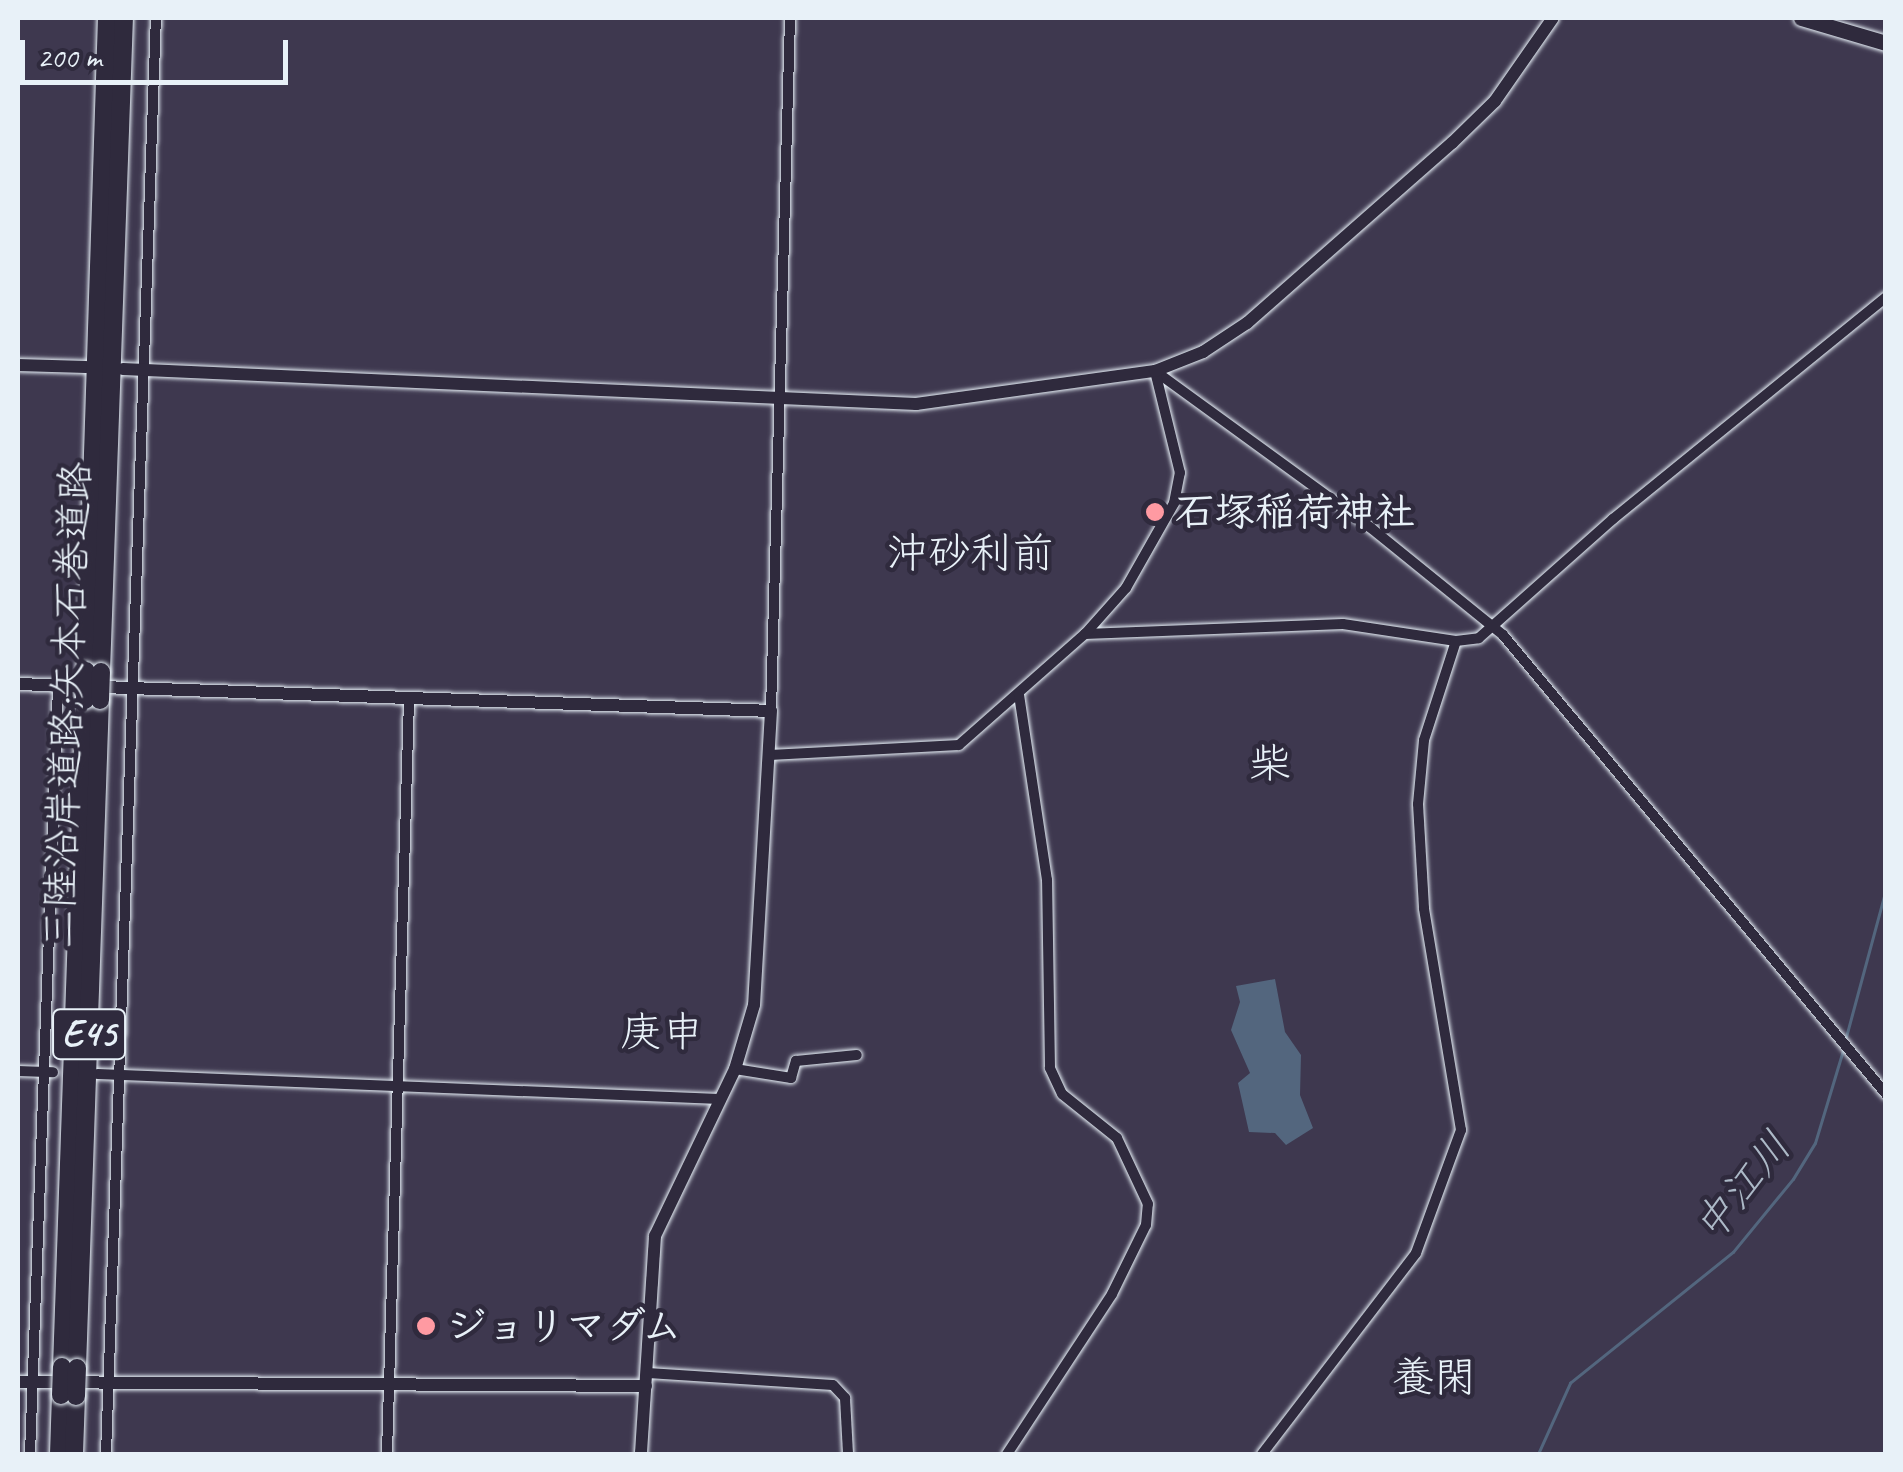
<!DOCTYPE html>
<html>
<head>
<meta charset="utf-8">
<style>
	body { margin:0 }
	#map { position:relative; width:1903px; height:1472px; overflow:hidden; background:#3e384f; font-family:Caveat,"Klee One",sans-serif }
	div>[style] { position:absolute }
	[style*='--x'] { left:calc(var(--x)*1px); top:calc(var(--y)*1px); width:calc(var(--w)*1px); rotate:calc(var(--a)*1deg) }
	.water>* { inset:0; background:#53667e }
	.stream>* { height:2.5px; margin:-1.25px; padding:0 1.25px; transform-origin:1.25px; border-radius:1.25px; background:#53667e }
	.roads { filter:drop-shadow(0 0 2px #e8f1f8) drop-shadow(0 0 2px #e8f1f8) }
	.minor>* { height:10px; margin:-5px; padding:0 5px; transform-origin:5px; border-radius:5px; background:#2f2a3d }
	.tertiary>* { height:12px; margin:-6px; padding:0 6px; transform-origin:6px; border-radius:6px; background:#2f2a3d }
	.primary>* { height:15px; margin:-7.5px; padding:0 7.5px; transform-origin:7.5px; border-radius:7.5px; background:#2f2a3d }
	.motorway>* { height:18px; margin:-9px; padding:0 9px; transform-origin:9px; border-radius:9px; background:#2f2a3d }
	.bridges { filter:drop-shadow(0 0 2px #e8f1f8) drop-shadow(0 0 2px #e8f1f8) }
	.motorway-bridge>* { height:18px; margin:-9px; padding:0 9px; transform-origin:9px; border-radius:9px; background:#2f2a3d }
	.dots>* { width:28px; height:28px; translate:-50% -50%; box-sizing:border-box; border:5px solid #2f2a3d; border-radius:50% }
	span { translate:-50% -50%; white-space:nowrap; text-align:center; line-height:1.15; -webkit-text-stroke:9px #2f2a3d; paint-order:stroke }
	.shield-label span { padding:2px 8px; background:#2f2a3d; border:2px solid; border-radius:8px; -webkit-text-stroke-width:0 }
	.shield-label { font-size:38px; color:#e8f1f8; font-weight:700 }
	.poi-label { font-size:40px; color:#e8f1f8; font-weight:700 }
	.left { translate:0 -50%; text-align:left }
	.street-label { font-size:40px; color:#e8f1f8 }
	.neighbourhood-label { font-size:42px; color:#e8f1f8 }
	.water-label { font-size:42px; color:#acb9c7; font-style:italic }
	.frame { position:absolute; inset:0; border:20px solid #e8f1f8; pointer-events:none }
	.scale { position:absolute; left:20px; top:40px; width:268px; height:45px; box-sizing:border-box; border:5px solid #e8f1f8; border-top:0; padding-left:12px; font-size:30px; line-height:35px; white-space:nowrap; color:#e8f1f8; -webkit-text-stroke:8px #2f2a3d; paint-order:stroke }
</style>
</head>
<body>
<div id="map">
	<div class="water">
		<i style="clip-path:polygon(1275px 979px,1285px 1032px,1301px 1055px,1300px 1095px,1313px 1128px,1286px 1145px,1275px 1133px,1249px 1132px,1238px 1083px,1250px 1073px,1231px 1030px,1240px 1002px,1236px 986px)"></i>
	</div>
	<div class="stream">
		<i style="--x:1846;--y:1037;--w:153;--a:-74.9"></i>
		<i style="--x:1884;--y:1141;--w:2;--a:27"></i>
		<i style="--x:1538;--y:1454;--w:78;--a:-65.7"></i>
		<i style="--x:1570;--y:1383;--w:209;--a:-38.8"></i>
		<i style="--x:1733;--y:1252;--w:94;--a:-50.6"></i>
		<i style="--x:1793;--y:1179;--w:42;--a:-58.6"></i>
		<i style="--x:1815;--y:1143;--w:97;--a:-73.2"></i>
	</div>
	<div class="roads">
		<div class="minor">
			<i style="--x:1155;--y:371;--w:267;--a:36"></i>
			<i style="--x:1371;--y:528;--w:170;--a:39"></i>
			<i style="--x:1503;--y:635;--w:598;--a:50.16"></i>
			<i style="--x:1085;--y:634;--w:258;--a:-2.2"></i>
			<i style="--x:1343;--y:624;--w:114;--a:8.6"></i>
			<i style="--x:1456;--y:641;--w:23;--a:-7"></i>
			<i style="--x:1479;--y:638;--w:179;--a:-41.6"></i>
			<i style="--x:1613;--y:519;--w:352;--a:-39.1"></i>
			<i style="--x:771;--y:711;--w:693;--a:-88.43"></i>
			<i style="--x:770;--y:755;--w:189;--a:-3"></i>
			<i style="--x:959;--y:745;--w:168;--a:-41.4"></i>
			<i style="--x:1085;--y:634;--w:62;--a:-48.3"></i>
			<i style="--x:1126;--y:588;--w:98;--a:-60.5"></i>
			<i style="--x:1174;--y:503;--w:31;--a:-79"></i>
			<i style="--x:1180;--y:473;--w:105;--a:-103.8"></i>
			<i style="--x:735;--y:1069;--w:57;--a:9.1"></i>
			<i style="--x:791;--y:1078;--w:18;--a:-74"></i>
			<i style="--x:796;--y:1061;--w:61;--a:-5.6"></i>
			<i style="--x:18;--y:1071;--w:35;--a:2"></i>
			<i style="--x:98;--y:1074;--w:622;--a:2.31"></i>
			<i style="--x:648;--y:1373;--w:185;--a:3.7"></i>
			<i style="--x:833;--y:1385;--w:18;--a:47"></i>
			<i style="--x:845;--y:1398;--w:56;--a:86.9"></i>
			<i style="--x:30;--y:1454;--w:770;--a:-87.91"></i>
			<i style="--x:106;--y:1454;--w:1437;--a:-88.01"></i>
			<i style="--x:387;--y:1454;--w:754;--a:-88.33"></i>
			<i style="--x:1007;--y:1454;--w:191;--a:-56.7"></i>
			<i style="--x:1112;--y:1294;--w:77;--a:-63.8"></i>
			<i style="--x:1146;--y:1225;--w:21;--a:-85"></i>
			<i style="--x:1148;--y:1204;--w:73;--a:-115.2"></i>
			<i style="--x:1117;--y:1138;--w:70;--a:-141.3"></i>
			<i style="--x:1062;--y:1094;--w:29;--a:-115"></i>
			<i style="--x:1050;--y:1068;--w:188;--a:-90.9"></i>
			<i style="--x:1047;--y:880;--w:188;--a:-98.6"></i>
			<i style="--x:1262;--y:1454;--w:253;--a:-52.5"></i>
			<i style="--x:1416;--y:1253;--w:131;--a:-69.9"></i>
			<i style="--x:1461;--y:1130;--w:225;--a:-99.5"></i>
			<i style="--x:1424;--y:908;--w:104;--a:-93.3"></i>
			<i style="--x:1418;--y:804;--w:64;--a:-84.6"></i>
			<i style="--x:1424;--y:740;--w:104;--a:-72.1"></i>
		</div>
		<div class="tertiary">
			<i style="--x:18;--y:365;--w:68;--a:1.7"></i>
			<i style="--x:123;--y:369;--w:794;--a:2.53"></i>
			<i style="--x:916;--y:404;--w:241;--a:-7.9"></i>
			<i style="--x:1155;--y:371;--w:52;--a:-21.6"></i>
			<i style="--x:1203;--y:352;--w:53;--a:-33.4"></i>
			<i style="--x:1247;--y:323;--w:273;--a:-41.3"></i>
			<i style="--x:1452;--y:143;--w:60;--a:-44.3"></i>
			<i style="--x:1495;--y:101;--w:101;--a:-55.1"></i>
			<i style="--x:18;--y:684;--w:753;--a:2.05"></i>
			<i style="--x:771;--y:711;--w:294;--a:93.3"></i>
			<i style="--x:754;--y:1005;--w:67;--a:106.5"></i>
			<i style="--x:735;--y:1069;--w:185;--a:115.6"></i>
			<i style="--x:655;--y:1236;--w:218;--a:93.7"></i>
			<i style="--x:18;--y:1382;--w:628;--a:0.36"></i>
		</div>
		<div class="primary">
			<i style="--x:1801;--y:18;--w:89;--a:16.4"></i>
		</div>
		<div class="motorway">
			<i style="--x:86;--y:671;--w:653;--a:-88.16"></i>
			<i style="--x:101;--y:672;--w:654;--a:-87.99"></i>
			<i style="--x:62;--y:1367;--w:667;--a:-88.03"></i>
			<i style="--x:77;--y:1368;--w:668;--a:-88.03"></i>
			<i style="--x:59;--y:1454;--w:59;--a:-88.1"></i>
			<i style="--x:74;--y:1454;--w:58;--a:-88"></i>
		</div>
	</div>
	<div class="bridges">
		<div class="motorway-bridge">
			<i style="--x:85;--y:700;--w:29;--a:-88"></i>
			<i style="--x:100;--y:700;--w:28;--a:-88"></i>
			<i style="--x:61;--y:1395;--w:28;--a:-88"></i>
			<i style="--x:76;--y:1396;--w:28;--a:-88"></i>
		</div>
	</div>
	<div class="dots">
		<i style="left:1155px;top:512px;background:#ff9aa2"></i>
		<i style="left:426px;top:1326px;background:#ff9aa2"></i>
	</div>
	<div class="shield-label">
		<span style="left:89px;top:1034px">E45</span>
	</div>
	<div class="poi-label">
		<span class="left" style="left:1175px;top:512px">石塚稲荷神社</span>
		<span class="left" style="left:446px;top:1326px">ジョリマダム</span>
	</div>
	<div class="street-label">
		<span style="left:67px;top:705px;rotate:-88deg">三陸沿岸道路;矢本石巻道路</span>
	</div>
	<div class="neighbourhood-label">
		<span style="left:970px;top:554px">沖砂利前</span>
		<span style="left:1270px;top:764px">柴</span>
		<span style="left:662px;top:1033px">庚申</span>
		<span style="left:1434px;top:1378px">養閑</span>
	</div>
	<div class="water-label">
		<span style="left:1743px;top:1187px;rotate:-51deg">中江川</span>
	</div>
	<div class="frame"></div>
	<div class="scale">200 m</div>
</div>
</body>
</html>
